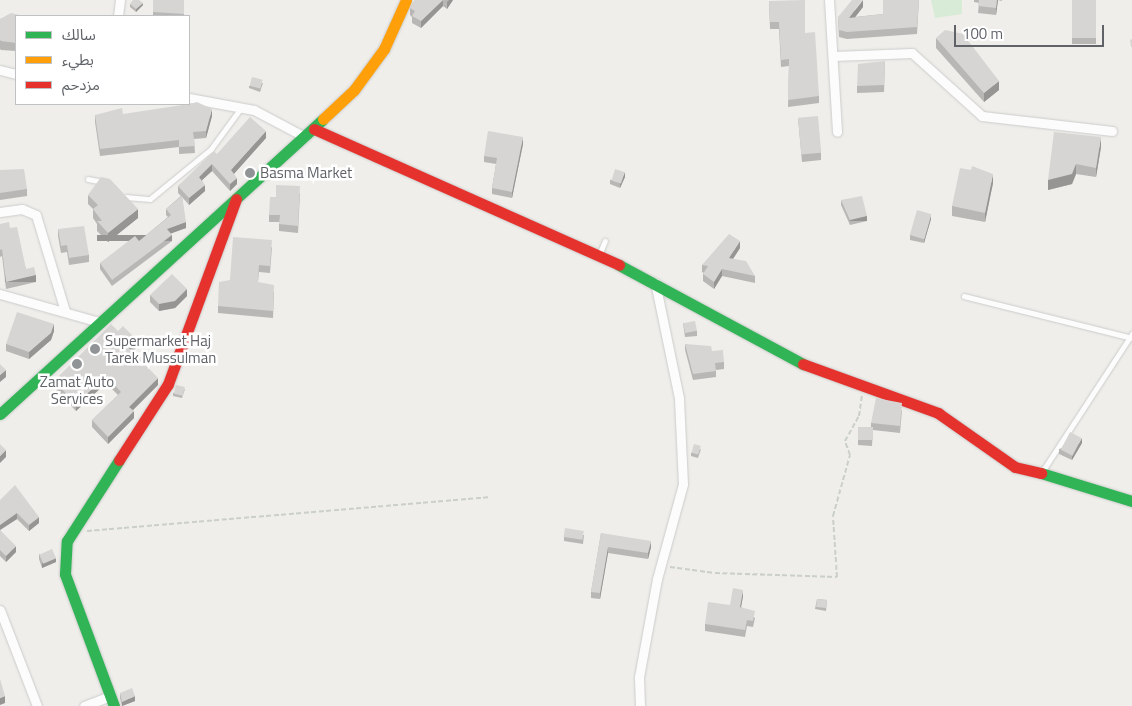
<!DOCTYPE html>
<html>
<head>
<meta charset="utf-8">
<style>
	body { margin:0 }
	#map { position:relative; width:1132px; height:706px; overflow:hidden; background:#efeeea; font-family:"Titillium Web","Noto Sans Arabic",sans-serif }
	div>[style] { position:absolute }
	[style*='--x'] { left:calc(var(--x)*1px); top:calc(var(--y)*1px); width:calc(var(--w)*1px); rotate:calc(var(--a)*1deg) }
	.green>* { inset:0; background:#d8ebd6 }
	.path>* { height:2px; margin-top:-1px; transform-origin:0; background:repeating-linear-gradient(90deg,#cacfcc 0 5px,transparent 0 7.5px) }
	.roads { filter:drop-shadow(0 0 1px #cbcccc) drop-shadow(0 0 1px #cbcccc) }
	.lane>* { height:4.5px; margin:-2.25px; padding:0 2.25px; transform-origin:2.25px; border-radius:2.25px; background:#fdfcfc }
	.street>* { height:9px; margin:-4.5px; padding:0 4.5px; transform-origin:4.5px; border-radius:4.5px; background:#fdfcfc }
	.fast>* { height:11px; margin:-5.5px; padding:0 5.5px; transform-origin:5.5px; border-radius:5.5px; background:#30b455 }
	.slow>* { height:11px; margin:-5.5px; padding:0 5.5px; transform-origin:5.5px; border-radius:5.5px; background:#ff9f0a }
	.jam>* { height:11px; margin:-5.5px; padding:0 5.5px; transform-origin:5.5px; border-radius:5.5px; background:#e5322d }
	.wall>* { inset:0; background:#b8b7b5; transform-origin:0 0 }
	.shaded-wall>* { inset:0; background:#969594; transform-origin:0 0 }
	.building>* { inset:0; background:#d6d5d3; transform-origin:0 0 }
	.dots>* { width:14px; height:14px; translate:-50% -50%; box-sizing:border-box; border:2px solid #fff; border-radius:50% }
	span { translate:-50% -50%; white-space:nowrap; text-align:center; line-height:1.15; -webkit-text-stroke:5px #fff; paint-order:stroke }
	.poi-label { font-size:15px; color:#5f6368 }
	.left { translate:0 -50%; text-align:left }
	.legend { position:absolute; left:15px; top:15px; width:175px; height:90px; box-sizing:border-box; background:#fff; border:1px solid #bfc1c3; margin:0; padding:6px 9px; list-style:none; font-size:15px; color:#5f6368 }
	.legend li { display:flex; align-items:center; gap:10px; height:25px }
	.legend b { width:25px; border:1px solid #bfc1c3 }
	.scale { position:absolute; left:954px; top:25px; width:150px; height:22px; box-sizing:border-box; border:2px solid #5f6368; border-top:0; padding-left:6px; font-size:15px; line-height:18px; white-space:nowrap; color:#5f6368; -webkit-text-stroke:4px #fff; paint-order:stroke }
</style>
</head>
<body>
<div id="map">
	<div class="green">
		<i style="clip-path:polygon(931px 0,962px 0,962px 14px,935px 18px)"></i>
	</div>
	<div class="path">
		<i style="--x:87;--y:531;--w:405;--a:-4.8"></i>
		<i style="--x:670;--y:567;--w:45;--a:7.6"></i>
		<i style="--x:715;--y:573;--w:122;--a:1.9"></i>
		<i style="--x:837;--y:577;--w:61;--a:-93.8"></i>
		<i style="--x:833;--y:516;--w:63;--a:-74.4"></i>
		<i style="--x:850;--y:455;--w:15;--a:-110"></i>
		<i style="--x:845;--y:441;--w:29;--a:-61"></i>
		<i style="--x:859;--y:416;--w:21;--a:-82"></i>
	</div>
	<div class="roads">
		<div class="lane">
			<i style="--x:88;--y:179;--w:16;--a:11"></i>
			<i style="--x:126;--y:197;--w:24;--a:5"></i>
			<i style="--x:150;--y:199;--w:79;--a:-39.3"></i>
			<i style="--x:211;--y:149;--w:51;--a:-53.8"></i>
			<i style="--x:599;--y:255;--w:15;--a:-67"></i>
			<i style="--x:964;--y:296;--w:173;--a:14"></i>
			<i style="--x:1042;--y:472;--w:165;--a:-56.9"></i>
		</div>
		<div class="street">
			<i style="--x:829;--y:0;--w:132;--a:86.5"></i>
			<i style="--x:118;--y:16;--w:16;--a:-83"></i>
			<i style="--x:834;--y:56;--w:78;--a:-2.2"></i>
			<i style="--x:912;--y:53;--w:94;--a:42"></i>
			<i style="--x:982;--y:116;--w:131;--a:6.6"></i>
			<i style="--x:0;--y:70;--w:16;--a:14"></i>
			<i style="--x:189;--y:98;--w:66;--a:10.5"></i>
			<i style="--x:254;--y:110;--w:58;--a:27.9"></i>
			<i style="--x:0;--y:212;--w:22;--a:-8"></i>
			<i style="--x:22;--y:209;--w:15;--a:23"></i>
			<i style="--x:36;--y:215;--w:100;--a:73.2"></i>
			<i style="--x:0;--y:294;--w:103;--a:15.8"></i>
			<i style="--x:0;--y:610;--w:103;--a:68.9"></i>
			<i style="--x:84;--y:706;--w:28;--a:-21"></i>
			<i style="--x:640;--y:706;--w:29;--a:-92"></i>
			<i style="--x:639;--y:677;--w:100;--a:-79.6"></i>
			<i style="--x:657;--y:579;--w:98;--a:-74.7"></i>
			<i style="--x:683;--y:484;--w:86;--a:-92.7"></i>
			<i style="--x:679;--y:398;--w:118;--a:-101.7"></i>
		</div>
		<div class="fast">
			<i style="--x:619;--y:265;--w:209;--a:28.3"></i>
			<i style="--x:0;--y:414;--w:437;--a:-42.4"></i>
			<i style="--x:1041;--y:473;--w:95;--a:17.1"></i>
			<i style="--x:114;--y:706;--w:141;--a:-110.4"></i>
			<i style="--x:65;--y:574;--w:33;--a:-87"></i>
			<i style="--x:67;--y:541;--w:96;--a:-57.3"></i>
		</div>
		<div class="slow">
			<i style="--x:323;--y:119;--w:42;--a:-43.1"></i>
			<i style="--x:354;--y:90;--w:51;--a:-53.8"></i>
			<i style="--x:384;--y:49;--w:54;--a:-65.8"></i>
		</div>
		<div class="jam">
			<i style="--x:314;--y:129;--w:334;--a:24"></i>
			<i style="--x:803;--y:364;--w:144;--a:19.9"></i>
			<i style="--x:938;--y:413;--w:94;--a:35"></i>
			<i style="--x:1015;--y:467;--w:27;--a:13"></i>
			<i style="--x:119;--y:460;--w:90;--a:-57.2"></i>
			<i style="--x:168;--y:384;--w:197;--a:-69.8"></i>
		</div>
	</div>
	<div class="wall">
		<i style="left:153px;top:0;width:31px;height:16px"></i>
		<i style="clip-path:polygon(415px 0,453px 0,447px 9px,443px 6px,421px 28px,412px 23px,412px 17px,410px 15px,410px 8px)"></i>
		<i style="clip-path:polygon(919px 0,917px 34px,847px 39px,839px 37px,838px 17px,863px 7px,855px 17px,883px 14px)"></i>
		<i style="clip-path:polygon(974px 0,1002px 0,1002px 1px,998px 0,996px 15px,978px 13px,979px 3px,974px 2px)"></i>
		<i style="left:1072px;top:0;width:24px;height:44px"></i>
		<i style="clip-path:polygon(769px 1px,805px 33px,819px 96px,819px 103px,788px 107px,789px 66px,781px 67px,779px 29px,770px 29px)"></i>
		<i style="clip-path:polygon(130px 4px,143px 5px,136px 12px,130px 7px)"></i>
		<i style="clip-path:polygon(16px 16px,16px 51px,1px 50px,0 49px,0 19px)"></i>
		<i style="clip-path:polygon(936px 38px,999px 90px,984px 102px,936px 48px)"></i>
		<i style="clip-path:polygon(885px 61px,884px 92px,857px 93px,857px 86px)"></i>
		<i style="clip-path:polygon(263px 83px,260px 92px,249px 88px,249px 86px)"></i>
		<i style="clip-path:polygon(123px 114px,212px 116px,206px 138px,194px 139px,195px 153px,179px 154px,179px 147px,100px 156px,95px 122px,95px 115px)"></i>
		<i style="clip-path:polygon(798px 118px,821px 153px,821px 160px,802px 162px)"></i>
		<i style="clip-path:polygon(266px 138px,234px 174px,237px 184px,230px 191px,212px 171px,202px 180px,205px 191px,189px 205px,182px 197px,186px 228px,171px 233px,172px 241px,112px 286px,100px 269px,100px 263px,139px 241px,168px 217px,166px 215px,166px 209px,181px 196px,178px 193px,178px 186px,217px 154px)"></i>
		<i style="clip-path:polygon(523px 144px,512px 198px,492px 194px,492px 188px,496px 164px,484px 162px,484px 156px)"></i>
		<i style="clip-path:polygon(1101px 147px,1096px 177px,1076px 174px,1072px 184px,1048px 190px,1048px 180px)"></i>
		<i style="clip-path:polygon(0 170px,27px 189px,27px 196px,0 200px)"></i>
		<i style="clip-path:polygon(625px 177px,620px 188px,610px 184px,610px 180px)"></i>
		<i style="clip-path:polygon(993px 183px,985px 222px,952px 216px,952px 206px)"></i>
		<i style="clip-path:polygon(300px 193px,298px 233px,279px 231px,279px 222px,269px 222px,269px 215px,276px 197px)"></i>
		<i style="clip-path:polygon(88px 195px,138px 218px,108px 242px,97px 231px,97px 224px,93px 218px,93px 209px,88px 204px)"></i>
		<i style="clip-path:polygon(841px 200px,867px 221px,850px 225px,841px 205px)"></i>
		<i style="clip-path:polygon(931px 219px,924px 243px,910px 240px,910px 235px)"></i>
		<i style="clip-path:polygon(0 224px,10px 228px,26px 269px,36px 282px,6px 289px,2px 256px,0 257px)"></i>
		<i style="clip-path:polygon(58px 229px,89px 255px,89px 262px,69px 265px,67px 252px,61px 253px,58px 236px)"></i>
		<i style="clip-path:polygon(272px 247px,270px 273px,259px 272px,258px 282px,274px 292px,273px 318px,218px 313px,218px 306px,230px 280px)"></i>
		<i style="clip-path:polygon(740px 248px,733px 259px,755px 276px,755px 283px,722px 276px,714px 289px,703px 281px,703px 274px,704px 273px,702px 272px,702px 265px)"></i>
		<i style="clip-path:polygon(150px 295px,187px 296px,175px 308px,159px 311px,150px 302px)"></i>
		<i style="clip-path:polygon(683px 323px,697px 331px,697px 336px,685px 337px)"></i>
		<i style="clip-path:polygon(54px 331px,51px 340px,29px 359px,6px 351px,6px 344px)"></i>
		<i style="clip-path:polygon(118px 331px,137px 347px,133px 351px,158px 385px,133px 410px,134px 418px,108px 444px,92px 427px,92px 420px,118px 395px,106px 383px,76px 411px,54px 388px,54px 381px)"></i>
		<i style="clip-path:polygon(685px 344px,712px 351px,724px 362px,724px 369px,716px 370px,716px 377px,693px 380px,685px 350px)"></i>
		<i style="clip-path:polygon(185px 389px,182px 398px,173px 396px,173px 393px)"></i>
		<i style="clip-path:polygon(902px 410px,900px 433px,873px 430px,872px 446px,858px 445px,858px 427px,871px 427px,871px 423px)"></i>
		<i style="clip-path:polygon(1082px 443px,1072px 460px,1059px 454px,1059px 449px)"></i>
		<i style="clip-path:polygon(701px 449px,698px 458px,691px 456px,691px 453px)"></i>
		<i style="clip-path:polygon(0 500px,39px 523px,29px 531px,17px 519px,0 530px,16px 552px,6px 562px,0 556px)"></i>
		<i style="clip-path:polygon(601px 533px,651px 547px,648px 559px,608px 553px,600px 599px,591px 598px,591px 592px)"></i>
		<i style="clip-path:polygon(584px 535px,583px 544px,564px 541px,564px 537px)"></i>
		<i style="clip-path:polygon(39px 554px,56px 562px,42px 568px,39px 559px)"></i>
		<i style="clip-path:polygon(743px 596px,741px 607px,755px 618px,753px 627px,747px 626px,745px 637px,705px 631px,705px 624px,730px 605px)"></i>
		<i style="clip-path:polygon(817px 599px,827px 600px,826px 611px,815px 609px)"></i>
		<i style="clip-path:polygon(120px 693px,135px 701px,122px 706px,120px 698px)"></i>
	</div>
	<div class="shaded-wall">
		<i style="clip-path:polygon(443px 0,443px 6px,421px 28px,421px 21px)"></i>
		<i style="clip-path:polygon(449px 0,453px 0,447px 9px,447px 2px)"></i>
		<i style="clip-path:polygon(863px 0,863px 7px,849px 25px,849px 18px)"></i>
		<i style="clip-path:polygon(997px 0,998px 0,996px 15px,996px 8px)"></i>
		<i style="clip-path:polygon(143px 3px,143px 5px,136px 12px,136px 9px)"></i>
		<i style="clip-path:polygon(999px 81px,999px 90px,984px 102px,984px 93px)"></i>
		<i style="clip-path:polygon(212px 109px,212px 116px,206px 138px,206px 131px)"></i>
		<i style="clip-path:polygon(266px 131px,266px 138px,231px 177px,231px 170px)"></i>
		<i style="clip-path:polygon(523px 137px,523px 144px,512px 198px,512px 192px)"></i>
		<i style="clip-path:polygon(1101px 137px,1101px 147px,1096px 177px,1096px 168px)"></i>
		<i style="clip-path:polygon(212px 164px,212px 171px,199px 183px,199px 177px)"></i>
		<i style="clip-path:polygon(1076px 164px,1076px 174px,1072px 184px,1048px 190px,1048px 180px)"></i>
		<i style="clip-path:polygon(625px 172px,625px 177px,620px 188px,620px 184px)"></i>
		<i style="clip-path:polygon(993px 174px,993px 183px,985px 222px,985px 213px)"></i>
		<i style="clip-path:polygon(237px 178px,237px 184px,230px 191px,230px 184px)"></i>
		<i style="clip-path:polygon(205px 185px,205px 191px,189px 205px,189px 198px)"></i>
		<i style="clip-path:polygon(138px 209px,138px 218px,108px 242px,108px 233px)"></i>
		<i style="clip-path:polygon(931px 214px,931px 219px,924px 243px,924px 239px)"></i>
		<i style="left:867px;top:216px;width:5px;height:17px;rotate:90deg"></i>
		<i style="clip-path:polygon(186px 222px,186px 228px,167px 235px,167px 229px)"></i>
		<i style="left:172px;top:235px;width:6px;height:75px;rotate:90deg"></i>
		<i style="clip-path:polygon(740px 241px,740px 248px,729px 265px,729px 258px)"></i>
		<i style="clip-path:polygon(722px 269px,722px 276px,714px 289px,714px 282px)"></i>
		<i style="left:36px;top:275px;width:7px;height:31px;rotate:90deg"></i>
		<i style="clip-path:polygon(187px 289px,187px 296px,175px 308px,159px 311px,159px 304px)"></i>
		<i style="clip-path:polygon(54px 324px,54px 331px,51px 340px,29px 359px,29px 352px)"></i>
		<i style="clip-path:polygon(137px 340px,137px 347px,129px 355px,129px 348px)"></i>
		<i style="clip-path:polygon(6px 370px,6px 377px,0 382px,0 375px)"></i>
		<i style="clip-path:polygon(106px 376px,106px 383px,76px 411px,76px 404px)"></i>
		<i style="clip-path:polygon(158px 378px,158px 385px,129px 414px,129px 407px)"></i>
		<i style="clip-path:polygon(134px 411px,134px 418px,108px 444px,108px 437px)"></i>
		<i style="clip-path:polygon(1082px 438px,1082px 443px,1072px 460px,1072px 456px)"></i>
		<i style="clip-path:polygon(6px 450px,6px 457px,0 463px,0 456px)"></i>
		<i style="clip-path:polygon(17px 513px,17px 519px,0 530px,0 525px)"></i>
		<i style="clip-path:polygon(39px 517px,39px 523px,29px 531px,29px 525px)"></i>
		<i style="clip-path:polygon(651px 541px,651px 547px,648px 559px,648px 553px)"></i>
		<i style="clip-path:polygon(16px 546px,16px 552px,6px 562px,6px 556px)"></i>
		<i style="clip-path:polygon(608px 547px,608px 553px,600px 599px,600px 593px)"></i>
		<i style="clip-path:polygon(56px 558px,56px 562px,42px 568px,42px 563px)"></i>
		<i style="clip-path:polygon(743px 590px,743px 596px,740px 613px,740px 607px)"></i>
		<i style="clip-path:polygon(5px 696px,5px 703px,0 705px,0 698px)"></i>
		<i style="clip-path:polygon(135px 696px,135px 701px,122px 706px,122px 702px)"></i>
	</div>
	<div class="building">
		<i style="clip-path:polygon(133px 0,139px 0,143px 3px,136px 9px,130px 4px)"></i>
		<i style="clip-path:polygon(153px 0,184px 0,184px 14px,153px 12px)"></i>
		<i style="clip-path:polygon(415px 0,443px 0,421px 21px,412px 16px,415px 11px,410px 8px)"></i>
		<i style="clip-path:polygon(805px 0,805px 33px,815px 32px,819px 96px,788px 100px,789px 59px,781px 60px,779px 22px,770px 22px,769px 1px)"></i>
		<i style="clip-path:polygon(852px 0,862px 0,849px 18px,883px 14px,883px 0,919px 0,917px 27px,847px 32px,839px 30px,838px 17px)"></i>
		<i style="clip-path:polygon(979px 0,997px 0,996px 8px,978px 6px)"></i>
		<i style="left:1072px;top:0;width:24px;height:38px"></i>
		<i style="clip-path:polygon(11px 13px,23px 16px,16px 16px,16px 43px,1px 41px,0 40px,0 19px)"></i>
		<i style="clip-path:polygon(945px 30px,963px 34px,999px 81px,984px 93px,936px 38px)"></i>
		<i style="clip-path:polygon(1132px 39px,1132px 47px,1131px 47px,1130px 40px)"></i>
		<i style="clip-path:polygon(885px 61px,884px 85px,857px 86px,858px 64px)"></i>
		<i style="left:252px;top:77px;width:11px;height:9px;rotate:15deg"></i>
		<i style="clip-path:polygon(197px 102px,212px 109px,206px 131px,193px 132px,195px 146px,179px 147px,179px 140px,100px 149px,95px 115px,122px 108px,123px 114px,189px 104px)"></i>
		<i style="left:818px;top:116px;width:37px;height:20px;rotate:85deg"></i>
		<i style="clip-path:polygon(250px 117px,266px 131px,231px 170px,237px 178px,230px 184px,212px 164px,199px 177px,205px 185px,189px 198px,178px 186px,214px 151px,217px 154px)"></i>
		<i style="clip-path:polygon(488px 131px,523px 137px,512px 192px,492px 188px,497px 158px,484px 156px)"></i>
		<i style="clip-path:polygon(1054px 132px,1101px 137px,1096px 168px,1076px 164px,1072px 174px,1048px 180px)"></i>
		<i style="clip-path:polygon(972px 166px,993px 174px,985px 213px,952px 206px,960px 168px,971px 170px)"></i>
		<i style="clip-path:polygon(24px 169px,27px 189px,0 193px,0 170px)"></i>
		<i style="left:615px;top:169px;width:10px;height:12px;rotate:17deg"></i>
		<i style="clip-path:polygon(101px 177px,110px 179px,138px 209px,108px 233px,97px 221px,102px 221px,93px 209px,98px 205px,88px 195px)"></i>
		<i style="clip-path:polygon(276px 185px,300px 186px,298px 226px,279px 224px,280px 215px,269px 215px,270px 197px,276px 197px)"></i>
		<i style="clip-path:polygon(182px 196px,186px 222px,167px 229px,172px 235px,112px 280px,100px 263px,135px 236px,139px 241px,171px 215px,166px 209px)"></i>
		<i style="clip-path:polygon(862px 196px,867px 216px,850px 220px,841px 200px)"></i>
		<i style="left:917px;top:210px;width:15px;height:26px;rotate:16deg"></i>
		<i style="clip-path:polygon(9px 222px,10px 228px,17px 227px,26px 269px,34px 267px,36px 275px,6px 282px,2px 249px,0 250px,0 224px)"></i>
		<i style="clip-path:polygon(84px 226px,89px 255px,69px 258px,67px 245px,61px 246px,58px 229px)"></i>
		<i style="clip-path:polygon(729px 234px,740px 241px,729px 258px,746px 261px,755px 276px,722px 269px,714px 282px,703px 274px,708px 266px,702px 265px)"></i>
		<i style="clip-path:polygon(233px 237px,272px 240px,270px 266px,259px 265px,258px 282px,274px 285px,273px 311px,218px 306px,219px 282px,230px 280px)"></i>
		<i style="clip-path:polygon(172px 274px,187px 289px,175px 301px,159px 304px,150px 295px)"></i>
		<i style="clip-path:polygon(17px 312px,54px 324px,51px 333px,29px 352px,6px 344px)"></i>
		<i style="left:695px;top:321px;width:10px;height:12px;rotate:79deg"></i>
		<i style="clip-path:polygon(111px 324px,118px 331px,123px 326px,137px 340px,129px 348px,158px 378px,129px 407px,134px 411px,108px 437px,92px 420px,121px 392px,106px 376px,76px 404px,54px 381px)"></i>
		<i style="clip-path:polygon(685px 344px,711px 346px,712px 351px,723px 350px,724px 362px,715px 363px,716px 371px,693px 374px)"></i>
		<i style="clip-path:polygon(0 364px,6px 370px,0 375px)"></i>
		<i style="left:176px;top:385px;width:9px;height:9px;rotate:13deg"></i>
		<i style="clip-path:polygon(876px 398px,902px 403px,900px 426px,871px 423px)"></i>
		<i style="left:858px;top:427px;width:15px;height:13px"></i>
		<i style="left:1070px;top:432px;width:13px;height:20px;rotate:27deg"></i>
		<i style="clip-path:polygon(0 444px,6px 450px,0 456px)"></i>
		<i style="left:694px;top:444px;width:7px;height:9px;rotate:16deg"></i>
		<i style="clip-path:polygon(15px 485px,39px 517px,29px 525px,17px 513px,0 525px,0 500px)"></i>
		<i style="left:565px;top:528px;width:19px;height:9px;rotate:9deg"></i>
		<i style="clip-path:polygon(0 530px,16px 546px,6px 556px,0 550px)"></i>
		<i style="clip-path:polygon(601px 533px,651px 541px,648px 553px,608px 547px,600px 593px,591px 592px)"></i>
		<i style="left:52px;top:549px;width:10px;height:14px;rotate:66deg"></i>
		<i style="clip-path:polygon(733px 588px,743px 590px,740px 607px,755px 611px,753px 621px,747px 620px,745px 630px,705px 624px,708px 602px,730px 605px)"></i>
		<i style="left:817px;top:599px;width:10px;height:8px;rotate:6deg"></i>
		<i style="clip-path:polygon(0 679px,5px 696px,0 698px)"></i>
		<i style="clip-path:polygon(132px 688px,135px 696px,122px 702px,120px 693px)"></i>
	</div>
	<div class="dots">
		<i style="left:250px;top:173px;background:#919496"></i>
		<i style="left:95px;top:349px;background:#919496"></i>
		<i style="left:77px;top:364px;background:#919496"></i>
	</div>
	<div class="poi-label">
		<span class="left" style="left:260px;top:173px">Basma Market</span>
		<span class="left" style="left:105px;top:349px">Supermarket Haj<br>Tarek Mussulman</span>
		<span style="left:77px;top:390px">Zamat Auto<br>Services</span>
	</div>
	<ul class="legend">
	<li><b style="height:6px;background:#30b455"></b>سالك</li>
	<li><b style="height:6px;background:#ff9f0a"></b>بطيء</li>
	<li><b style="height:6px;background:#e5322d"></b>مزدحم</li>
	</ul>
	<div class="scale">100 m</div>
</div>
</body>
</html>
